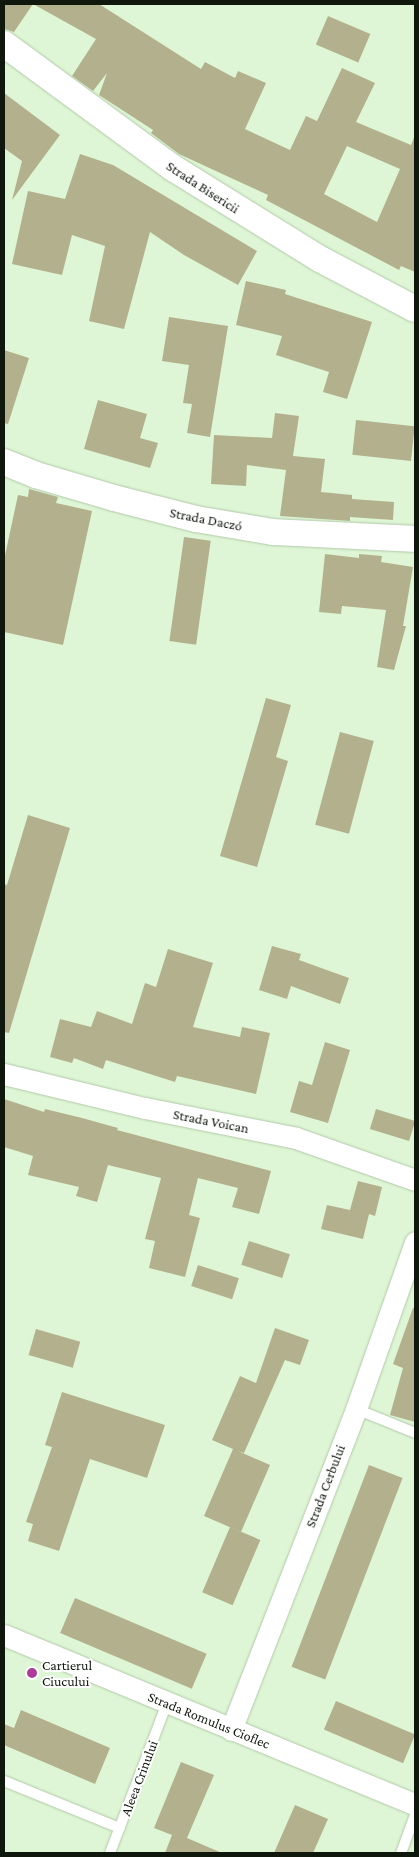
<!DOCTYPE html>
<html>
<head>
<meta charset="utf-8">
<style>
	body { margin:0 }
	#map { position:relative; width:419px; height:1857px; overflow:hidden; background:#def6d5; font-family:"Crimson Pro",serif }
	div>[style] { position:absolute }
	[style*='--x'] { left:calc(var(--x)*1px); top:calc(var(--y)*1px); width:calc(var(--w)*1px); rotate:calc(var(--a)*1deg) }
	.building>* { inset:0; background:#b3b18d; transform-origin:0 0 }
	.roads { filter:drop-shadow(0 0 1px #b2c9aa) drop-shadow(0 0 1px #b2c9aa) }
	.service>* { height:10px; margin:-5px; padding:0 5px; transform-origin:5px; border-radius:5px; background:#fff }
	.minor>* { height:21px; margin:-10.5px; padding:0 10.5px; transform-origin:10.5px; border-radius:10.5px; background:#fff }
	.tertiary>* { height:26px; margin:-13px; padding:0 13px; transform-origin:13px; border-radius:13px; background:#fff }
	.dots>* { width:14px; height:14px; translate:-50% -50%; box-sizing:border-box; border:2px solid #fff; border-radius:50% }
	span { translate:-50% -50%; white-space:nowrap; text-align:center; line-height:1.15; -webkit-text-stroke:4px #fff; paint-order:stroke }
	.street-label { font-size:14px; color:#10180d }
	.poi-label { font-size:14px; color:#10180d }
	.left { translate:0 -50%; text-align:left }
	.frame { position:absolute; inset:0; border:5px solid #10180d; pointer-events:none }
</style>
</head>
<body>
<div id="map">
	<div class="building">
		<i style="clip-path:polygon(evenodd,4px 4px,99px 4px,201px 69px,205px 62px,235px 78px,238px 71px,266px 83px,245px 129px,290px 150px,306px 116px,317px 121px,342px 68px,375px 83px,356px 122px,411px 145px,415px 135px,415px 272px,401px 266px,399px 270px,266px 200px,268px 195px,179px 154px,151px 133px,153px 130px,99px 95px,107px 73px,93px 91px,72px 76px,96px 39px,33px 4px,14px 32px,4px 29px,4px 4px,347px 146px,400px 169px,377px 222px,324px 194px,347px 146px)"></i>
		<i style="left:328px;top:16px;width:46px;height:31px;rotate:23deg"></i>
		<i style="clip-path:polygon(4px 93px,60px 135px,12px 200px,22px 161px,4px 148px)"></i>
		<i style="clip-path:polygon(80px 154px,113px 165px,257px 251px,238px 285px,184px 255px,150px 232px,124px 329px,89px 321px,105px 246px,72px 235px,62px 275px,12px 264px,28px 191px,65px 199px)"></i>
		<i style="clip-path:polygon(246px 281px,286px 290px,285px 294px,372px 322px,347px 399px,323px 392px,329px 372px,276px 355px,282px 336px,236px 325px)"></i>
		<i style="clip-path:polygon(169px 317px,228px 326px,210px 437px,187px 433px,192px 404px,183px 403px,189px 365px,162px 361px)"></i>
		<i style="clip-path:polygon(4px 350px,29px 358px,8px 424px,4px 423px)"></i>
		<i style="clip-path:polygon(98px 400px,147px 414px,140px 438px,158px 443px,150px 468px,84px 449px)"></i>
		<i style="clip-path:polygon(275px 413px,299px 416px,293px 456px,325px 459px,321px 492px,352px 495px,352px 499px,394px 502px,393px 520px,350px 517px,350px 521px,280px 516px,286px 470px,247px 465px,246px 486px,211px 484px,214px 435px,272px 438px)"></i>
		<i style="left:356px;top:420px;width:59px;height:35px;rotate:6deg"></i>
		<i style="clip-path:polygon(29px 489px,58px 497px,56px 503px,92px 511px,63px 645px,4px 632px,4px 560px,18px 495px,28px 497px)"></i>
		<i style="left:184px;top:537px;width:27px;height:105px;rotate:8deg"></i>
		<i style="clip-path:polygon(325px 554px,359px 558px,359px 554px,382px 556px,381px 562px,413px 567px,403px 626px,406px 626px,394px 670px,377px 667px,386px 610px,342px 606px,341px 614px,319px 612px)"></i>
		<i style="clip-path:polygon(266px 698px,291px 705px,276px 757px,288px 761px,257px 867px,220px 856px)"></i>
		<i style="left:340px;top:732px;width:35px;height:96px;rotate:15deg"></i>
		<i style="clip-path:polygon(28px 815px,70px 828px,9px 1033px,4px 1032px,4px 884px,7px 885px)"></i>
		<i style="clip-path:polygon(272px 946px,301px 954px,299px 960px,349px 978px,340px 1004px,291px 986px,287px 999px,259px 990px)"></i>
		<i style="clip-path:polygon(168px 949px,213px 963px,193px 1027px,240px 1037px,242px 1027px,270px 1033px,256px 1094px,177px 1076px,175px 1082px,106px 1060px,103px 1069px,74px 1058px,72px 1063px,50px 1057px,60px 1019px,91px 1027px,97px 1011px,132px 1024px,145px 983px,156px 987px)"></i>
		<i style="clip-path:polygon(325px 1042px,350px 1050px,328px 1123px,290px 1112px,299px 1081px,312px 1085px)"></i>
		<i style="clip-path:polygon(4px 1099px,44px 1112px,45px 1109px,82px 1118px,118px 1128px,117px 1130px,271px 1171px,259px 1214px,232px 1207px,238px 1188px,198px 1178px,189px 1215px,200px 1218px,185px 1277px,149px 1268px,155px 1241px,145px 1239px,161px 1178px,108px 1165px,97px 1202px,76px 1196px,79px 1187px,28px 1175px,33px 1156px,4px 1147px)"></i>
		<i style="left:376px;top:1109px;width:41px;height:21px;rotate:17deg"></i>
		<i style="clip-path:polygon(358px 1181px,382px 1187px,375px 1216px,369px 1214px,363px 1239px,321px 1229px,327px 1205px,350px 1210px)"></i>
		<i style="left:249px;top:1241px;width:43px;height:25px;rotate:18deg"></i>
		<i style="left:198px;top:1265px;width:43px;height:22px;rotate:18deg"></i>
		<i style="clip-path:polygon(413px 1308px,415px 1308px,415px 1422px,390px 1415px,403px 1368px,393px 1364px)"></i>
		<i style="clip-path:polygon(275px 1328px,309px 1340px,300px 1365px,285px 1360px,244px 1453px,238px 1451px,270px 1465px,241px 1532px,204px 1516px,233px 1449px,212px 1440px,240px 1376px,256px 1383px)"></i>
		<i style="left:36px;top:1329px;width:46px;height:27px;rotate:16deg"></i>
		<i style="clip-path:polygon(62px 1392px,165px 1425px,147px 1478px,90px 1459px,59px 1551px,28px 1541px,33px 1524px,26px 1522px,52px 1447px,45px 1445px)"></i>
		<i style="left:369px;top:1465px;width:36px;height:216px;rotate:21deg"></i>
		<i style="left:230px;top:1527px;width:33px;height:71px;rotate:23deg"></i>
		<i style="left:75px;top:1598px;width:143px;height:38px;rotate:23deg"></i>
		<i style="left:336px;top:1701px;width:86px;height:31px;rotate:23deg"></i>
		<i style="clip-path:polygon(21px 1710px,110px 1748px,95px 1784px,4px 1745px,4px 1724px,14px 1728px)"></i>
		<i style="clip-path:polygon(181px 1762px,214px 1775px,187px 1838px,222px 1853px,165px 1853px,172px 1835px,154px 1828px)"></i>
		<i style="clip-path:polygon(295px 1805px,328px 1819px,313px 1853px,274px 1853px)"></i>
	</div>
	<div class="roads">
		<div class="service">
			<i style="--x:356;--y:1409;--w:64;--a:22.1"></i>
			<i style="--x:4;--y:1781;--w:125;--a:22.1"></i>
			<i style="--x:110;--y:1853;--w:160;--a:-69.2"></i>
			<i style="--x:401;--y:1853;--w:40;--a:-69.8"></i>
		</div>
		<div class="minor">
			<i style="--x:4;--y:1074;--w:145;--a:13.6"></i>
			<i style="--x:145;--y:1108;--w:154;--a:11.2"></i>
			<i style="--x:296;--y:1138;--w:126;--a:19.4"></i>
			<i style="--x:4;--y:1635;--w:444;--a:22.4"></i>
			<i style="--x:231;--y:1730;--w:344;--a:-68.7"></i>
			<i style="--x:356;--y:1409;--w:177;--a:-70.5"></i>
		</div>
		<div class="tertiary">
			<i style="--x:4;--y:44;--w:210;--a:36.3"></i>
			<i style="--x:173;--y:168;--w:173;--a:31.8"></i>
			<i style="--x:320;--y:259;--w:107;--a:27.8"></i>
			<i style="--x:4;--y:462;--w:35;--a:22"></i>
			<i style="--x:36;--y:475;--w:81;--a:16.4"></i>
			<i style="--x:114;--y:498;--w:85;--a:14.4"></i>
			<i style="--x:196;--y:519;--w:78;--a:9.6"></i>
			<i style="--x:273;--y:532;--w:142;--a:2.8"></i>
		</div>
	</div>
	<div class="dots">
		<i style="left:32px;top:1673px;background:#ad3c98"></i>
	</div>
	<div class="street-label">
		<span style="left:203px;top:187px;rotate:33deg">Strada Bisericii</span>
		<span style="left:206px;top:519px;rotate:11deg">Strada Daczó</span>
		<span style="left:211px;top:1121px;rotate:11deg">Strada Voican</span>
		<span style="left:325px;top:1486px;rotate:-69deg">Strada Cerbului</span>
		<span style="left:209px;top:1720px;rotate:22deg">Strada Romulus Cioflec</span>
		<span style="left:139px;top:1778px;rotate:-69deg">Aleea Crinului</span>
	</div>
	<div class="poi-label">
		<span class="left" style="left:42px;top:1673px">Cartierul<br>Ciucului</span>
	</div>
	<div class="frame"></div>
</div>
</body>
</html>
